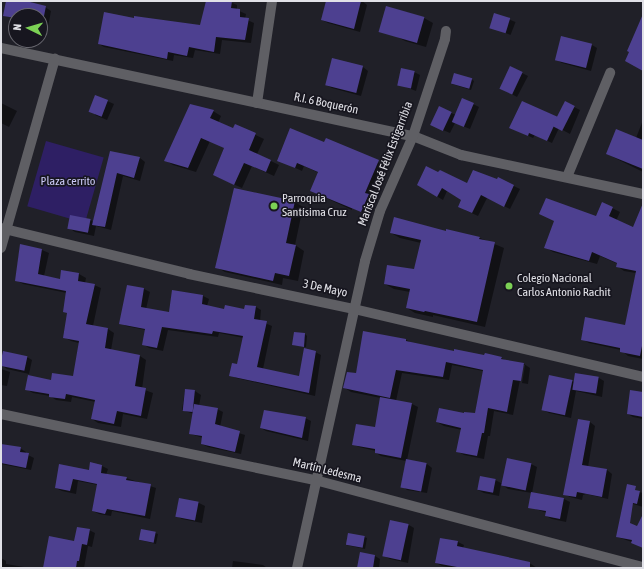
<!DOCTYPE html>
<html>
<head>
<meta charset="utf-8">
<style>
	body { margin:0 }
	#map { position:relative; width:644px; height:569px; overflow:hidden; background:#202028; font-family:"Asap Condensed",sans-serif }
	div>[style] { position:absolute }
	[style*='--x'] { left:calc(var(--x)*1px); top:calc(var(--y)*1px); width:calc(var(--w)*1px); rotate:calc(var(--a)*1deg) }
	.green>* { inset:0; background:#2e1f64; transform-origin:0 0 }
	.shadow>* { inset:0; background:#0007; transform-origin:0 0 }
	.building>* { inset:0; background:#4d4090; transform-origin:0 0 }
	.minor>* { height:10px; margin:-5px; padding:0 5px; transform-origin:5px; border-radius:5px; background:#5f5f64 }
	.dots>* { width:11px; height:11px; translate:-50% -50%; box-sizing:border-box; border:2px solid #17161f; border-radius:50% }
	span { translate:-50% -50%; white-space:nowrap; text-align:center; line-height:1.15; -webkit-text-stroke:3.5px #17161f; paint-order:stroke }
	.street-label { font-size:12px; color:#e1e1e7 }
	.park-label { font-size:12px; color:#cbc9f6 }
	.poi-label { font-size:12px; color:#e1e1e7 }
	.left { translate:0 -50%; text-align:left }
	.frame { position:absolute; inset:0; border:2px solid #e1e1e7; pointer-events:none }
	.north { position:absolute; left:8px; top:8px; width:40px; height:40px; box-sizing:border-box; background:#17161f; border:1px solid #68676f; border-radius:50%; rotate:275deg; font-size:11px; font-weight:700; line-height:16px; text-align:center; color:#e1e1e7 }
	.north::after { content:''; display:block; margin:auto; width:14px; height:18px; background:#7cd155; clip-path:polygon(50% 0,100% 100%,50% 72%,0 100%) }
</style>
</head>
<body>
<div id="map">
	<div class="green">
		<i style="left:46px;top:141px;width:60px;height:68px;rotate:16deg"></i>
	</div>
	<div class="shadow">
		<i style="clip-path:polygon(7px 1px,32px 1px,31px 4px,45px 7px,51px 11px,46px 38px,40px 36px,40px 16px,16px 16px,16px 19px,4px 15px)"></i>
		<i style="clip-path:polygon(207px 1px,228px 1px,237px 5px,237px 10px,246px 14px,245px 19px,254px 23px,251px 43px,222px 40px,220px 54px,195px 50px,193px 58px,174px 55px,173px 61px,104px 47px,99px 44px,135px 19px,201px 27px)"></i>
		<i style="clip-path:polygon(327px 1px,362px 1px,367px 5px,360px 32px,328px 23px,322px 20px)"></i>
		<i style="clip-path:polygon(405px 12px,424px 18px,433px 23px,426px 47px,405px 41px,396px 36px)"></i>
		<i style="left:495px;top:14px;width:22px;height:14px;rotate:21deg"></i>
		<i style="clip-path:polygon(592px 45px,597px 48px,591px 71px,562px 63px,556px 60px)"></i>
		<i style="clip-path:polygon(363px 67px,368px 71px,361px 96px,332px 88px,326px 85px)"></i>
		<i style="clip-path:polygon(414px 72px,420px 75px,416px 91px,398px 84px)"></i>
		<i style="clip-path:polygon(522px 73px,528px 76px,517px 97px,506px 91px)"></i>
		<i style="clip-path:polygon(471px 79px,474px 81px,471px 90px,452px 84px)"></i>
		<i style="clip-path:polygon(96px 96px,114px 104px,107px 120px,95px 115px)"></i>
		<i style="clip-path:polygon(463px 99px,479px 107px,470px 129px,455px 123px,450px 133px,438px 128px,439px 108px,456px 115px)"></i>
		<i style="clip-path:polygon(522px 102px,559px 119px,566px 103px,580px 110px,570px 134px,559px 128px,552px 143px,535px 135px,533px 138px,516px 130px)"></i>
		<i style="clip-path:polygon(1px 103px,17px 111px,9px 127px,1px 123px)"></i>
		<i style="clip-path:polygon(191px 105px,213px 111px,221px 116px,218px 123px,233px 130px,235px 125px,264px 139px,257px 154px,279px 165px,274px 176px,252px 166px,242px 188px,222px 179px,214px 175px,225px 148px,210px 141px,196px 172px,173px 165px,165px 160px)"></i>
		<i style="clip-path:polygon(643px 120px,643px 172px,607px 154px,636px 138px)"></i>
		<i style="clip-path:polygon(325px 143px,385px 165px,371px 197px,374px 199px,368px 214px,352px 208px,352px 210px,311px 191px,319px 173px,304px 166px,302px 171px,278px 160px)"></i>
		<i style="clip-path:polygon(111px 152px,140px 158px,145px 162px,140px 181px,123px 176px,111px 230px,96px 226px,94px 236px,75px 232px,69px 228px,91px 220px,93px 222px)"></i>
		<i style="clip-path:polygon(499px 179px,520px 189px,510px 209px,487px 198px,478px 216px,465px 210px,462px 200px,447px 191px,443px 200px,418px 185px,467px 185px,498px 181px)"></i>
		<i style="clip-path:polygon(295px 202px,303px 207px,295px 245px,304px 251px,298px 281px,283px 278px,282px 285px,225px 272px,216px 267px)"></i>
		<i style="clip-path:polygon(612px 208px,620px 212px,616px 221px,633px 228px,643px 217px,643px 359px,628px 356px,621px 350px,589px 343px,582px 339px,626px 326px,636px 273px,624px 271px,617px 266px,618px 264px,600px 256px,597px 264px,553px 252px,545px 247px)"></i>
		<i style="clip-path:polygon(446px 232px,480px 238px,504px 248px,485px 327px,433px 315px,433px 317px,415px 313px,407px 308px,410px 292px,394px 289px,385px 284px,415px 270px,421px 243px,400px 238px,391px 233px)"></i>
		<i style="clip-path:polygon(20px 246px,42px 250px,49px 253px,44px 276px,61px 280px,62px 271px,79px 274px,86px 278px,85px 283px,94px 285px,101px 288px,93px 326px,108px 329px,114px 333px,111px 350px,140px 356px,146px 360px,142px 389px,153px 393px,147px 419px,123px 414px,121px 427px,98px 423px,92px 419px,96px 402px,72px 397px,71px 402px,56px 400px,50px 396px,33px 393px,26px 389px,52px 381px,74px 377px,79px 343px,71px 341px,64px 337px,68px 314px,64px 311px,67px 293px,23px 284px,16px 280px)"></i>
		<i style="clip-path:polygon(144px 289px,150px 292px,146px 309px,170px 314px,173px 291px,203px 296px,209px 299px,207px 306px,225px 310px,245px 310px,256px 307px,261px 310px,260px 321px,272px 326px,263px 369px,300px 377px,315px 352px,321px 355px,315px 396px,236px 378px,230px 375px,238px 365px,244px 338px,219px 333px,218px 337px,168px 330px,163px 351px,149px 348px,143px 344px,146px 330px,126px 326px,121px 323px)"></i>
		<i style="clip-path:polygon(364px 332px,406px 340px,412px 343px,455px 352px,501px 358px,507px 361px,524px 364px,530px 368px,528px 384px,522px 383px,525px 365px,523px 365px,513px 415px,494px 411px,490px 436px,488px 436px,484px 459px,464px 455px,457px 451px,462px 430px,444px 426px,437px 422px,464px 414px,476px 414px,483px 371px,452px 365px,449px 380px,402px 373px,396px 401px,412px 404px,418px 407px,407px 460px,427px 464px,432px 468px,427px 493px,407px 490px,402px 486px,406px 461px,381px 456px,376px 453px,376px 451px,359px 447px,353px 444px,376px 429px,381px 398px,351px 392px,345px 388px,356px 374px)"></i>
		<i style="clip-path:polygon(305px 334px,307px 336px,306px 347px,293px 345px)"></i>
		<i style="clip-path:polygon(4px 352px,27px 357px,32px 360px,29px 374px,7px 369px,1px 365px)"></i>
		<i style="clip-path:polygon(1px 369px,10px 372px,7px 386px,1px 385px)"></i>
		<i style="clip-path:polygon(550px 376px,575px 382px,599px 378px,604px 381px,602px 397px,576px 391px,571px 418px,549px 413px,543px 410px)"></i>
		<i style="clip-path:polygon(185px 390px,195px 391px,201px 395px,199px 406px,217px 409px,223px 412px,220px 427px,245px 435px,241px 454px,208px 447px,202px 444px,203px 438px,191px 434px,194px 414px,182px 410px)"></i>
		<i style="clip-path:polygon(643px 393px,643px 419px,633px 417px,628px 414px)"></i>
		<i style="clip-path:polygon(305px 418px,311px 421px,308px 441px,266px 431px,261px 428px)"></i>
		<i style="clip-path:polygon(590px 422px,595px 426px,588px 467px,607px 470px,612px 474px,608px 499px,586px 494px,583px 495px,582px 500px,570px 497px,564px 494px)"></i>
		<i style="clip-path:polygon(20px 448px,26px 452px,26px 454px,34px 458px,31px 470px,1px 464px,1px 449px)"></i>
		<i style="clip-path:polygon(508px 459px,531px 464px,537px 467px,532px 493px,564px 499px,570px 502px,566px 522px,552px 519px,546px 516px,547px 513px,530px 507px,532px 493px,508px 489px,501px 484px,499px 496px,484px 493px,478px 490px,495px 480px,503px 484px)"></i>
		<i style="clip-path:polygon(60px 465px,90px 471px,102px 466px,108px 469px,106px 475px,126px 478px,156px 488px,150px 519px,112px 511px,111px 516px,99px 514px,93px 511px,98px 485px,78px 481px,76px 494px,62px 491px,56px 488px)"></i>
		<i style="clip-path:polygon(627px 489px,643px 493px,643px 507px,630px 503px)"></i>
		<i style="clip-path:polygon(180px 499px,199px 503px,205px 506px,202px 523px,182px 519px,176px 516px)"></i>
		<i style="clip-path:polygon(409px 525px,414px 528px,408px 563px,390px 559px,384px 556px)"></i>
		<i style="clip-path:polygon(643px 529px,643px 548px,632px 542px,617px 537px)"></i>
		<i style="clip-path:polygon(89px 530px,95px 533px,92px 547px,88px 546px,84px 568px,44px 568px)"></i>
		<i style="clip-path:polygon(155px 533px,158px 534px,156px 544px,140px 540px)"></i>
		<i style="clip-path:polygon(364px 537px,367px 538px,365px 549px,346px 545px)"></i>
		<i style="clip-path:polygon(441px 539px,458px 542px,464px 545px,463px 548px,531px 564px,537px 568px,455px 568px,442px 566px,436px 563px)"></i>
		<i style="clip-path:polygon(375px 556px,380px 559px,379px 568px,358px 568px)"></i>
		<i style="clip-path:polygon(1px 558px,6px 561px,6px 564px,30px 568px,1px 568px)"></i>
		<i style="clip-path:polygon(233px 561px,263px 565px,267px 568px,232px 568px)"></i>
	</div>
	<div class="building">
		<i style="clip-path:polygon(6px 1px,26px 1px,46px 6px,44px 16px,16px 16px,16px 18px,3px 16px)"></i>
		<i style="clip-path:polygon(206px 1px,232px 1px,231px 8px,240px 9px,240px 17px,249px 18px,245px 40px,216px 37px,214px 52px,189px 47px,187px 56px,168px 52px,167px 59px,98px 44px,104px 12px,134px 18px,134px 16px,200px 25px)"></i>
		<i style="clip-path:polygon(326px 1px,361px 1px,354px 29px,321px 20px)"></i>
		<i style="left:386px;top:6px;width:40px;height:27px;rotate:16deg"></i>
		<i style="left:494px;top:13px;width:17px;height:16px;rotate:17deg"></i>
		<i style="clip-path:polygon(643px 14px,643px 71px,625px 61px,629px 52px,627px 51px)"></i>
		<i style="left:561px;top:36px;width:32px;height:25px;rotate:14deg"></i>
		<i style="left:332px;top:58px;width:32px;height:28px;rotate:14deg"></i>
		<i style="left:510px;top:66px;width:14px;height:25px;rotate:25deg"></i>
		<i style="left:401px;top:68px;width:14px;height:18px;rotate:12deg"></i>
		<i style="left:454px;top:73px;width:19px;height:11px;rotate:16deg"></i>
		<i style="left:95px;top:95px;width:14px;height:18px;rotate:21deg"></i>
		<i style="left:462px;top:98px;width:13px;height:26px;rotate:23deg"></i>
		<i style="clip-path:polygon(522px 101px,558px 117px,547px 141px,529px 133px,528px 136px,509px 128px)"></i>
		<i style="left:565px;top:101px;width:11px;height:28px;rotate:27deg"></i>
		<i style="clip-path:polygon(190px 104px,214px 110px,210px 118px,233px 128px,235px 124px,256px 133px,249px 150px,271px 160px,266px 172px,244px 163px,234px 185px,213px 175px,224px 148px,201px 138px,188px 168px,164px 161px)"></i>
		<i style="left:439px;top:106px;width:14px;height:21px;rotate:25deg"></i>
		<i style="clip-path:polygon(290px 128px,324px 142px,326px 138px,379px 160px,365px 193px,369px 194px,361px 212px,310px 191px,318px 172px,297px 163px,295px 168px,277px 161px)"></i>
		<i style="clip-path:polygon(616px 129px,643px 140px,643px 169px,606px 154px)"></i>
		<i style="clip-path:polygon(110px 151px,140px 157px,134px 178px,117px 173px,105px 227px,92px 225px)"></i>
		<i style="clip-path:polygon(426px 166px,438px 172px,440px 170px,467px 183px,473px 170px,497px 179px,498px 177px,514px 185px,504px 207px,481px 195px,472px 213px,458px 207px,461px 200px,442px 188px,437px 197px,417px 185px)"></i>
		<i style="clip-path:polygon(234px 188px,295px 201px,286px 243px,296px 245px,289px 276px,275px 273px,273px 281px,215px 268px)"></i>
		<i style="clip-path:polygon(546px 198px,596px 216px,602px 202px,613px 207px,609px 216px,633px 227px,643px 203px,643px 341px,640px 356px,620px 352px,620px 348px,581px 340px,585px 317px,625px 325px,636px 271px,616px 267px,617px 263px,592px 252px,589px 261px,544px 248px,554px 221px,539px 214px)"></i>
		<i style="left:70px;top:215px;width:21px;height:14px;rotate:11deg"></i>
		<i style="clip-path:polygon(394px 217px,446px 231px,446px 229px,480px 237px,479px 239px,495px 242px,477px 322px,425px 311px,424px 312px,406px 308px,410px 289px,384px 284px,387px 265px,414px 269px,421px 240px,390px 233px)"></i>
		<i style="clip-path:polygon(20px 244px,42px 249px,38px 274px,60px 279px,61px 270px,79px 273px,78px 281px,95px 284px,86px 324px,108px 328px,105px 348px,140px 355px,135px 386px,146px 388px,141px 416px,117px 411px,114px 424px,91px 419px,95px 400px,66px 394px,65px 399px,49px 397px,49px 394px,25px 390px,28px 375px,51px 380px,52px 373px,73px 376px,79px 341px,63px 338px,67px 313px,63px 312px,66px 291px,15px 281px)"></i>
		<i style="clip-path:polygon(127px 285px,144px 288px,141px 307px,169px 312px,172px 290px,203px 295px,202px 304px,224px 309px,225px 305px,244px 309px,245px 305px,256px 306px,254px 319px,267px 321px,257px 367px,299px 376px,304px 348px,316px 351px,309px 393px,229px 376px,232px 363px,237px 364px,243px 336px,213px 331px,212px 334px,162px 327px,157px 348px,142px 345px,145px 329px,119px 324px)"></i>
		<i style="clip-path:polygon(363px 331px,406px 339px,406px 341px,454px 351px,454px 349px,484px 355px,485px 353px,502px 357px,501px 359px,524px 363px,521px 381px,513px 380px,507px 412px,488px 408px,484px 433px,482px 433px,477px 456px,456px 452px,461px 428px,436px 422px,439px 408px,464px 413px,464px 412px,475px 413px,483px 370px,446px 362px,443px 377px,396px 370px,390px 398px,343px 388px,347px 372px,356px 373px)"></i>
		<i style="clip-path:polygon(294px 332px,305px 333px,304px 347px,292px 345px)"></i>
		<i style="left:3px;top:351px;width:25px;height:15px;rotate:12deg"></i>
		<i style="left:575px;top:373px;width:24px;height:17px;rotate:9deg"></i>
		<i style="left:549px;top:375px;width:24px;height:36px;rotate:12deg"></i>
		<i style="left:185px;top:389px;width:10px;height:22px;rotate:6deg"></i>
		<i style="clip-path:polygon(630px 390px,643px 392px,643px 417px,627px 414px)"></i>
		<i style="clip-path:polygon(380px 397px,412px 403px,401px 458px,375px 453px,375px 449px,352px 445px,356px 424px,375px 427px)"></i>
		<i style="clip-path:polygon(194px 404px,218px 408px,215px 424px,240px 431px,235px 452px,201px 444px,202px 436px,189px 434px)"></i>
		<i style="clip-path:polygon(264px 410px,306px 417px,302px 438px,260px 428px)"></i>
		<i style="clip-path:polygon(578px 419px,590px 421px,582px 465px,607px 469px,602px 497px,577px 492px,576px 497px,563px 495px)"></i>
		<i style="clip-path:polygon(1px 444px,21px 447px,20px 452px,29px 453px,26px 468px,1px 463px)"></i>
		<i style="left:507px;top:458px;width:25px;height:28px;rotate:12deg"></i>
		<i style="left:406px;top:459px;width:21px;height:29px;rotate:11deg"></i>
		<i style="clip-path:polygon(90px 462px,102px 465px,101px 473px,127px 477px,126px 480px,151px 484px,145px 516px,107px 509px,105px 514px,92px 511px,97px 484px,73px 479px,70px 491px,55px 488px,59px 464px,89px 470px)"></i>
		<i style="left:480px;top:476px;width:16px;height:14px;rotate:11deg"></i>
		<i style="clip-path:polygon(627px 484px,636px 486px,635px 490px,640px 491px,637px 504px,633px 503px,630px 523px,637px 526px,643px 514px,643px 548px,631px 543px,632px 540px,616px 537px)"></i>
		<i style="clip-path:polygon(531px 492px,564px 498px,560px 519px,545px 516px,546px 511px,528px 508px)"></i>
		<i style="left:179px;top:498px;width:20px;height:19px;rotate:11deg"></i>
		<i style="left:390px;top:520px;width:19px;height:37px;rotate:12deg"></i>
		<i style="clip-path:polygon(77px 527px,90px 529px,87px 545px,82px 544px,79px 561px,77px 561px,76px 568px,43px 568px,49px 536px,74px 541px)"></i>
		<i style="left:141px;top:529px;width:15px;height:11px;rotate:11deg"></i>
		<i style="left:348px;top:533px;width:17px;height:12px;rotate:10deg"></i>
		<i style="clip-path:polygon(440px 538px,458px 541px,457px 546px,530px 562px,530px 568px,457px 568px,457px 567px,435px 563px)"></i>
		<i style="clip-path:polygon(360px 552px,375px 555px,373px 568px,357px 568px)"></i>
	</div>
	<div class="minor">
		<i style="--x:1;--y:48;--w:421;--a:12.1"></i>
		<i style="--x:413;--y:136;--w:52;--a:21.6"></i>
		<i style="--x:461;--y:155;--w:186;--a:12.1"></i>
		<i style="--x:257;--y:103;--w:103;--a:-81.6"></i>
		<i style="--x:567;--y:177;--w:113;--a:-67.5"></i>
		<i style="--x:1;--y:228;--w:194;--a:13.7"></i>
		<i style="--x:189;--y:274;--w:169;--a:12"></i>
		<i style="--x:354;--y:309;--w:297;--a:13.2"></i>
		<i style="--x:1;--y:248;--w:197;--a:-74.1"></i>
		<i style="--x:1;--y:414;--w:321;--a:11.9"></i>
		<i style="--x:315;--y:480;--w:339;--a:14.9"></i>
		<i style="--x:297;--y:568;--w:314;--a:-77.5"></i>
		<i style="--x:365;--y:261;--w:52;--a:-73.3"></i>
		<i style="--x:380;--y:211;--w:82;--a:-66.3"></i>
		<i style="--x:413;--y:136;--w:102;--a:-71.7"></i>
		<i style="--x:445;--y:39;--w:8;--a:-83"></i>
	</div>
	<div class="dots">
		<i style="left:274px;top:206px;background:#7cd155"></i>
		<i style="left:509px;top:286px;background:#7cd155"></i>
	</div>
	<div class="street-label">
		<span style="left:326px;top:104px;rotate:12deg">R.I. 6 Boquerón</span>
		<span style="left:386px;top:164px;rotate:-69deg">Mariscal José Félix Estigarribia</span>
		<span style="left:325px;top:289px;rotate:12deg">3 De Mayo</span>
		<span style="left:327px;top:471px;rotate:14deg">Martín Ledesma</span>
	</div>
	<div class="park-label">
		<span style="left:68px;top:182px">Plaza cerrito</span>
	</div>
	<div class="poi-label">
		<span class="left" style="left:282px;top:206px">Parroquia<br>Santísima Cruz</span>
		<span class="left" style="left:517px;top:286px">Colegio Nacional<br>Carlos Antonio Rachit</span>
	</div>
	<div class="frame"></div>
	<div class="north">N</div>
</div>
</body>
</html>
